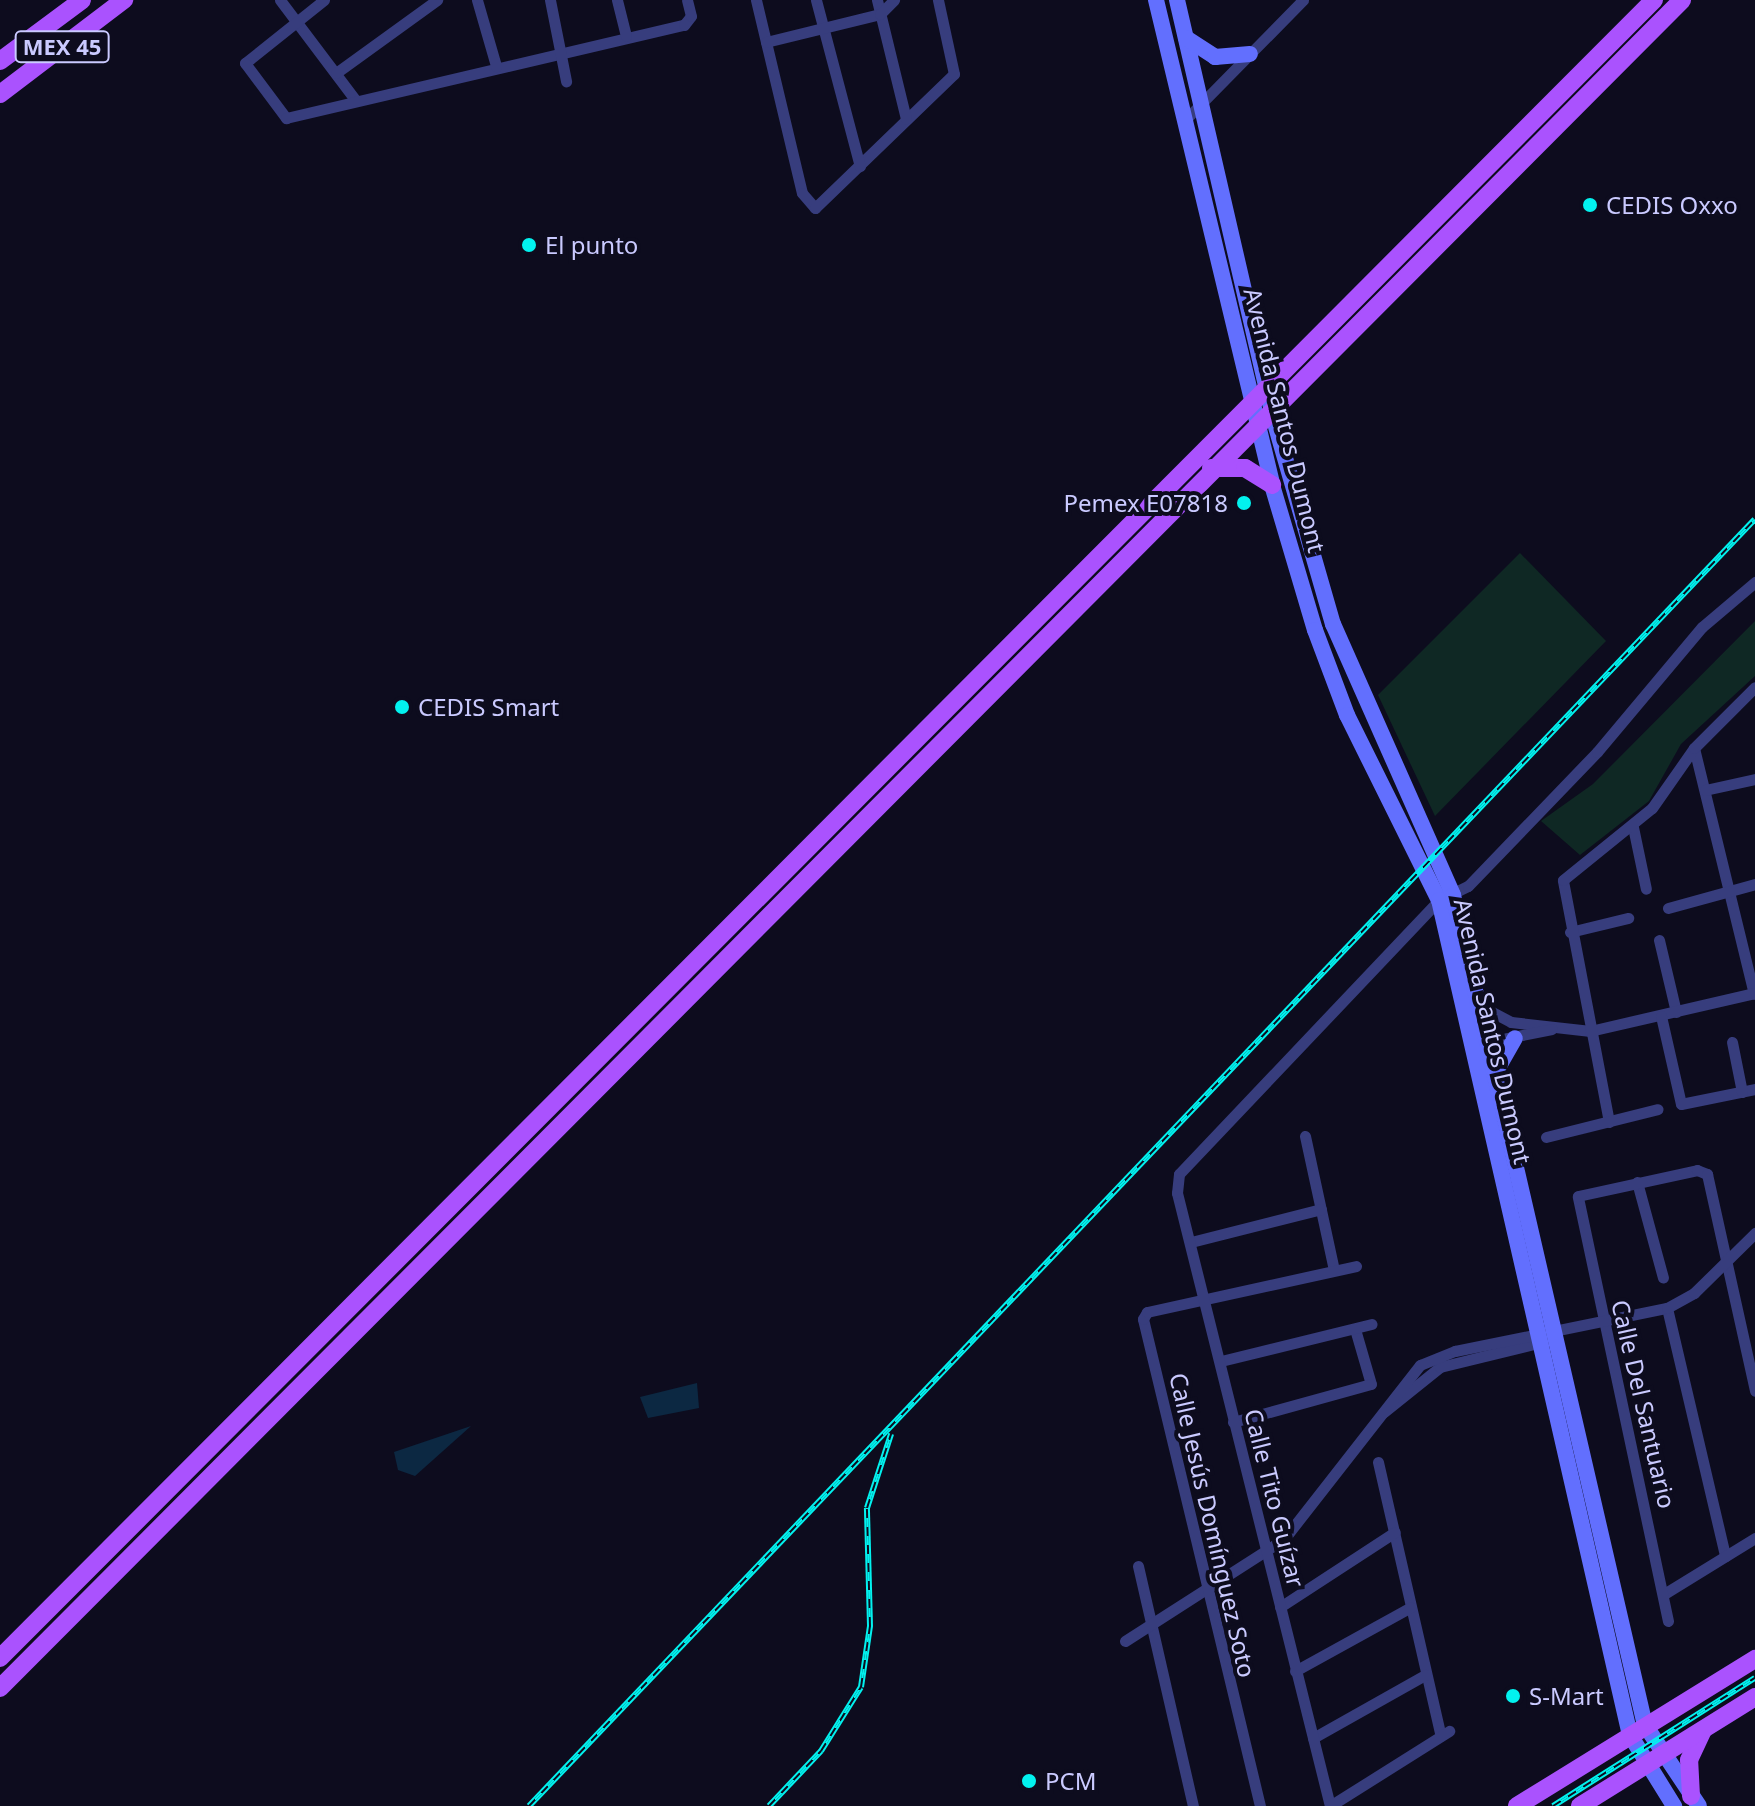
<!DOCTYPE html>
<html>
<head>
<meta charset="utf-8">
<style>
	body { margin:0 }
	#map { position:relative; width:1755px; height:1806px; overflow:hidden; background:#0d0c1e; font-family:"Noto Sans",sans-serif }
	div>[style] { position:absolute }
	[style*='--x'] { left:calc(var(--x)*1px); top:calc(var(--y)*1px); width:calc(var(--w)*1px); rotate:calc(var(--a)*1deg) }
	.green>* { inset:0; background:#0f2824 }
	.water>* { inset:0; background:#0c2842 }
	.street>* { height:11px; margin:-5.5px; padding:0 5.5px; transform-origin:5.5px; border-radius:5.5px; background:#373d7d }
	.secondary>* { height:16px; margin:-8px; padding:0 8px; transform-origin:8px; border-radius:8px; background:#626ffe }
	.primary>* { height:18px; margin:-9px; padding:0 9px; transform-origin:9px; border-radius:9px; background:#aa52fe }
	.rail>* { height:6px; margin-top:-3px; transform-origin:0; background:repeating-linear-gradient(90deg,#0d0c1e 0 9px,#02f2ef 0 18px); box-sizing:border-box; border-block:2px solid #02f2ef }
	.dots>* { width:22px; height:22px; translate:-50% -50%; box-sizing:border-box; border:4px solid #0d0c1e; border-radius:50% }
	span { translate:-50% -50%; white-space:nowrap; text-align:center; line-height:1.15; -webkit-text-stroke:8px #0d0c1e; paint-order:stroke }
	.shield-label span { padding:2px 6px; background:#0d0c1e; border:2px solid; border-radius:6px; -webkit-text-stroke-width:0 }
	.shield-label { font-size:22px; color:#cacaff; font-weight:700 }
	.poi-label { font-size:24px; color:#cacaff }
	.left { translate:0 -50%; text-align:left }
	.right { translate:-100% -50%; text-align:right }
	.street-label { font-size:24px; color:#cacaff }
</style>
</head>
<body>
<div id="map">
	<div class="green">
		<i style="clip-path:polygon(1520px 553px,1606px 641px,1435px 816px,1378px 695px)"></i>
		<i style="clip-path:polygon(1755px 621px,1755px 676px,1681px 744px,1649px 801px,1580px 855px,1541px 821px,1593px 784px)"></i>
	</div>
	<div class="water">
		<i style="clip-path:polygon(697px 1383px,699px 1408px,648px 1418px,640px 1397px)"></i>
		<i style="clip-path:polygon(471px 1426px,415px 1476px,398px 1470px,394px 1452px)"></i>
	</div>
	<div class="street">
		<i style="--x:280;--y:0;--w:126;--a:53"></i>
		<i style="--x:324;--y:0;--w:101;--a:141.4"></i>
		<i style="--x:245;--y:63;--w:69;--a:53.3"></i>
		<i style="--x:286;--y:118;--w:409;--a:-13.2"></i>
		<i style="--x:684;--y:25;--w:11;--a:-52"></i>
		<i style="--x:691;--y:16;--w:16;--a:-104"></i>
		<i style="--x:477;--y:0;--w:69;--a:73.9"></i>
		<i style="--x:550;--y:0;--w:83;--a:78.8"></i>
		<i style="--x:617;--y:0;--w:37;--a:76"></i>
		<i style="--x:756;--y:0;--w:198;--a:76.6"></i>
		<i style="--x:802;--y:193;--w:20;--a:49"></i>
		<i style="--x:815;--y:208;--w:193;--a:-44"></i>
		<i style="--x:954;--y:74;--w:76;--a:-102.2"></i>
		<i style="--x:816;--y:0;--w:172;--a:75.2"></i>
		<i style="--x:877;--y:0;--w:122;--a:76.3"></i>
		<i style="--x:766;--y:42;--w:117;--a:-13.8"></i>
		<i style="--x:880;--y:14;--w:20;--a:-45"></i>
		<i style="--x:336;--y:73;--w:125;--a:-35.9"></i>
		<i style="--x:1186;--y:119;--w:167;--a:-45.5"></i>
		<i style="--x:1694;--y:748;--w:253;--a:76.3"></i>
		<i style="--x:1705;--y:790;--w:51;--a:-12.4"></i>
		<i style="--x:1633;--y:827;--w:63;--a:78.2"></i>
		<i style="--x:1668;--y:908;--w:90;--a:-15.4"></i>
		<i style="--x:1570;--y:932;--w:60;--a:-13.6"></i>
		<i style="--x:1659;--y:940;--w:74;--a:76.7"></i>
		<i style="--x:1479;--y:1005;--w:36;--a:28"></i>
		<i style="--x:1511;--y:1022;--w:80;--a:6.5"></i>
		<i style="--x:1590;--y:1031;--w:169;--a:-13"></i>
		<i style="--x:1661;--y:1016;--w:90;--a:77.2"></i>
		<i style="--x:1681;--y:1104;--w:76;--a:-11.5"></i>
		<i style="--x:1732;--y:1042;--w:51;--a:78.7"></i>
		<i style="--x:1483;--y:1043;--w:70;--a:-11.5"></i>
		<i style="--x:1609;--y:1122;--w:246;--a:-100.8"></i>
		<i style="--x:1563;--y:880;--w:114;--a:-39"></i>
		<i style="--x:1652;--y:808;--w:73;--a:-55"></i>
		<i style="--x:1694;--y:748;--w:86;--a:-45"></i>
		<i style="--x:1305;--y:1136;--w:137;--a:77.8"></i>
		<i style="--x:1546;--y:1137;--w:115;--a:-14"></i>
		<i style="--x:1637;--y:1182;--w:99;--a:74.8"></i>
		<i style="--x:1191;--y:1242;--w:134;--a:-14.2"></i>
		<i style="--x:1667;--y:1308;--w:255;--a:76.8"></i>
		<i style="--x:1355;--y:1329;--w:57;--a:73.8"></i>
		<i style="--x:1221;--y:1361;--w:155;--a:-13.8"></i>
		<i style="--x:1384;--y:1412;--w:72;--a:-38.8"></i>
		<i style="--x:1440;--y:1367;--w:109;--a:-13.8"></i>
		<i style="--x:1233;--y:1422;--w:143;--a:-15.4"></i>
		<i style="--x:1378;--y:1462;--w:281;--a:77.1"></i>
		<i style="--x:1138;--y:1566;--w:246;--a:77.1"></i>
		<i style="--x:1664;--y:1594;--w:107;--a:-31.6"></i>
		<i style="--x:1280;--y:1607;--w:137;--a:-33.1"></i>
		<i style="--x:1668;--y:1621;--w:434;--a:-102"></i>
		<i style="--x:1578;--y:1196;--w:122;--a:-12.3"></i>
		<i style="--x:1697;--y:1170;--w:11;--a:22"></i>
		<i style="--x:1707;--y:1174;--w:222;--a:77.5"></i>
		<i style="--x:1125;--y:1641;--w:189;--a:-32.7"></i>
		<i style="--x:1284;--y:1539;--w:221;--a:-52"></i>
		<i style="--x:1420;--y:1365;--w:38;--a:-22"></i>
		<i style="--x:1455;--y:1351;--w:216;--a:-11.5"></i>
		<i style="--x:1667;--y:1308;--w:31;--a:-29"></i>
		<i style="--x:1694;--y:1293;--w:86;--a:-44.5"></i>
		<i style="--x:1295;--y:1671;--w:132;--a:-28.9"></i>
		<i style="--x:1313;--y:1738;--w:129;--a:-29.4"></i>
		<i style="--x:1260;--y:1806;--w:501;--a:-103.51"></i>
		<i style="--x:1143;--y:1319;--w:8;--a:-60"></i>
		<i style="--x:1147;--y:1312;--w:214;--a:-12.4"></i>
		<i style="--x:1330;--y:1806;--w:632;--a:-104.01"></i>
		<i style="--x:1177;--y:1193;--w:19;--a:-84"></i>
		<i style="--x:1179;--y:1174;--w:378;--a:-46.5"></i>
		<i style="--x:1439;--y:900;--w:32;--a:-26"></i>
		<i style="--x:1468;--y:886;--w:186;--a:-46.1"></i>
		<i style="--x:1597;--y:752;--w:163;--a:-50"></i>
		<i style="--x:1702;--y:627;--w:70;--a:-40.3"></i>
		<i style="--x:1330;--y:1806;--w:141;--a:-32.2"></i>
	</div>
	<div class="secondary">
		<i style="--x:1156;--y:0;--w:499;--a:76.5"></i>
		<i style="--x:1272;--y:485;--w:151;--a:73.5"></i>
		<i style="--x:1315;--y:630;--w:91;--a:69.4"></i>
		<i style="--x:1347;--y:715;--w:207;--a:63.6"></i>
		<i style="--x:1439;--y:900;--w:857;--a:77.12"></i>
		<i style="--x:1630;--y:1735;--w:84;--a:58.2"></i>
		<i style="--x:1177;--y:0;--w:424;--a:77"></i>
		<i style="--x:1272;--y:413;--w:220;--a:73.9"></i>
		<i style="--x:1333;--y:624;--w:296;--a:66.1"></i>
		<i style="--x:1453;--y:895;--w:852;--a:76.98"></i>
		<i style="--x:1645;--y:1725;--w:97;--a:56.3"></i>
		<i style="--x:1186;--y:38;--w:35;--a:33"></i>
		<i style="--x:1215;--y:57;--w:35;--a:-5"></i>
		<i style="--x:1495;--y:1073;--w:40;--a:-60.3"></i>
	</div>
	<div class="primary">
		<i style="--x:0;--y:61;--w:102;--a:-36.6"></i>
		<i style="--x:0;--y:94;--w:156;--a:-37.2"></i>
		<i style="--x:1211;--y:468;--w:34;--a:0"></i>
		<i style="--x:1245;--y:468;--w:32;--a:32"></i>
		<i style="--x:0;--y:1658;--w:2342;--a:-45.07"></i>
		<i style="--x:0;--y:1688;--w:2383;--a:-45.1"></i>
		<i style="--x:1691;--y:1796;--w:36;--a:-93"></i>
		<i style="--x:1689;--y:1760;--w:33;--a:-65"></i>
		<i style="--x:1517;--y:1806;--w:280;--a:-31.7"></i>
		<i style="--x:1580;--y:1806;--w:206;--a:-31.9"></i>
	</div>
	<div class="rail">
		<i style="--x:529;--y:1806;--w:1777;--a:-46.39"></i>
		<i style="--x:769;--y:1806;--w:76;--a:-46.6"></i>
		<i style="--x:821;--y:1751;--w:75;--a:-58"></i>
		<i style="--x:861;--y:1687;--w:62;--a:-81.6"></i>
		<i style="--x:870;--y:1626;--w:118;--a:-91.5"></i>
		<i style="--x:867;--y:1508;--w:78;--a:-72"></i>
		<i style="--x:1553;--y:1806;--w:239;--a:-32.4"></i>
	</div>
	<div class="dots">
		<i style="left:1590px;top:205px;background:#02f2ef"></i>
		<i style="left:529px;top:245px;background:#02f2ef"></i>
		<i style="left:1244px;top:503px;background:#02f2ef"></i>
		<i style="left:402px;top:707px;background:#02f2ef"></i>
		<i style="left:1513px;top:1696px;background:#02f2ef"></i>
		<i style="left:1029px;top:1781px;background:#02f2ef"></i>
	</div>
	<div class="shield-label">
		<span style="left:62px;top:47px">MEX 45</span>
	</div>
	<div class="poi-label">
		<span class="left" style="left:1606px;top:205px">CEDIS Oxxo</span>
		<span class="left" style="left:545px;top:245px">El punto</span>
		<span class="right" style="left:1228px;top:503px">Pemex E07818</span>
		<span class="left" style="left:418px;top:707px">CEDIS Smart</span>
		<span class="left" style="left:1529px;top:1696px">S-Mart</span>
		<span class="left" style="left:1045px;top:1781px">PCM</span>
	</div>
	<div class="street-label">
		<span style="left:1285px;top:420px;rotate:76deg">Avenida Santos Dumont</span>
		<span style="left:1493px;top:1031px;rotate:77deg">Avenida Santos Dumont</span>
		<span style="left:1644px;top:1404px;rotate:77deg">Calle Del Santuario</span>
		<span style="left:1275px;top:1498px;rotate:76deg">Calle Tito Guízar</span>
		<span style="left:1213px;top:1525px;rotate:77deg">Calle Jesús Domínguez Soto</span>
	</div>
</div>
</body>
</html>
